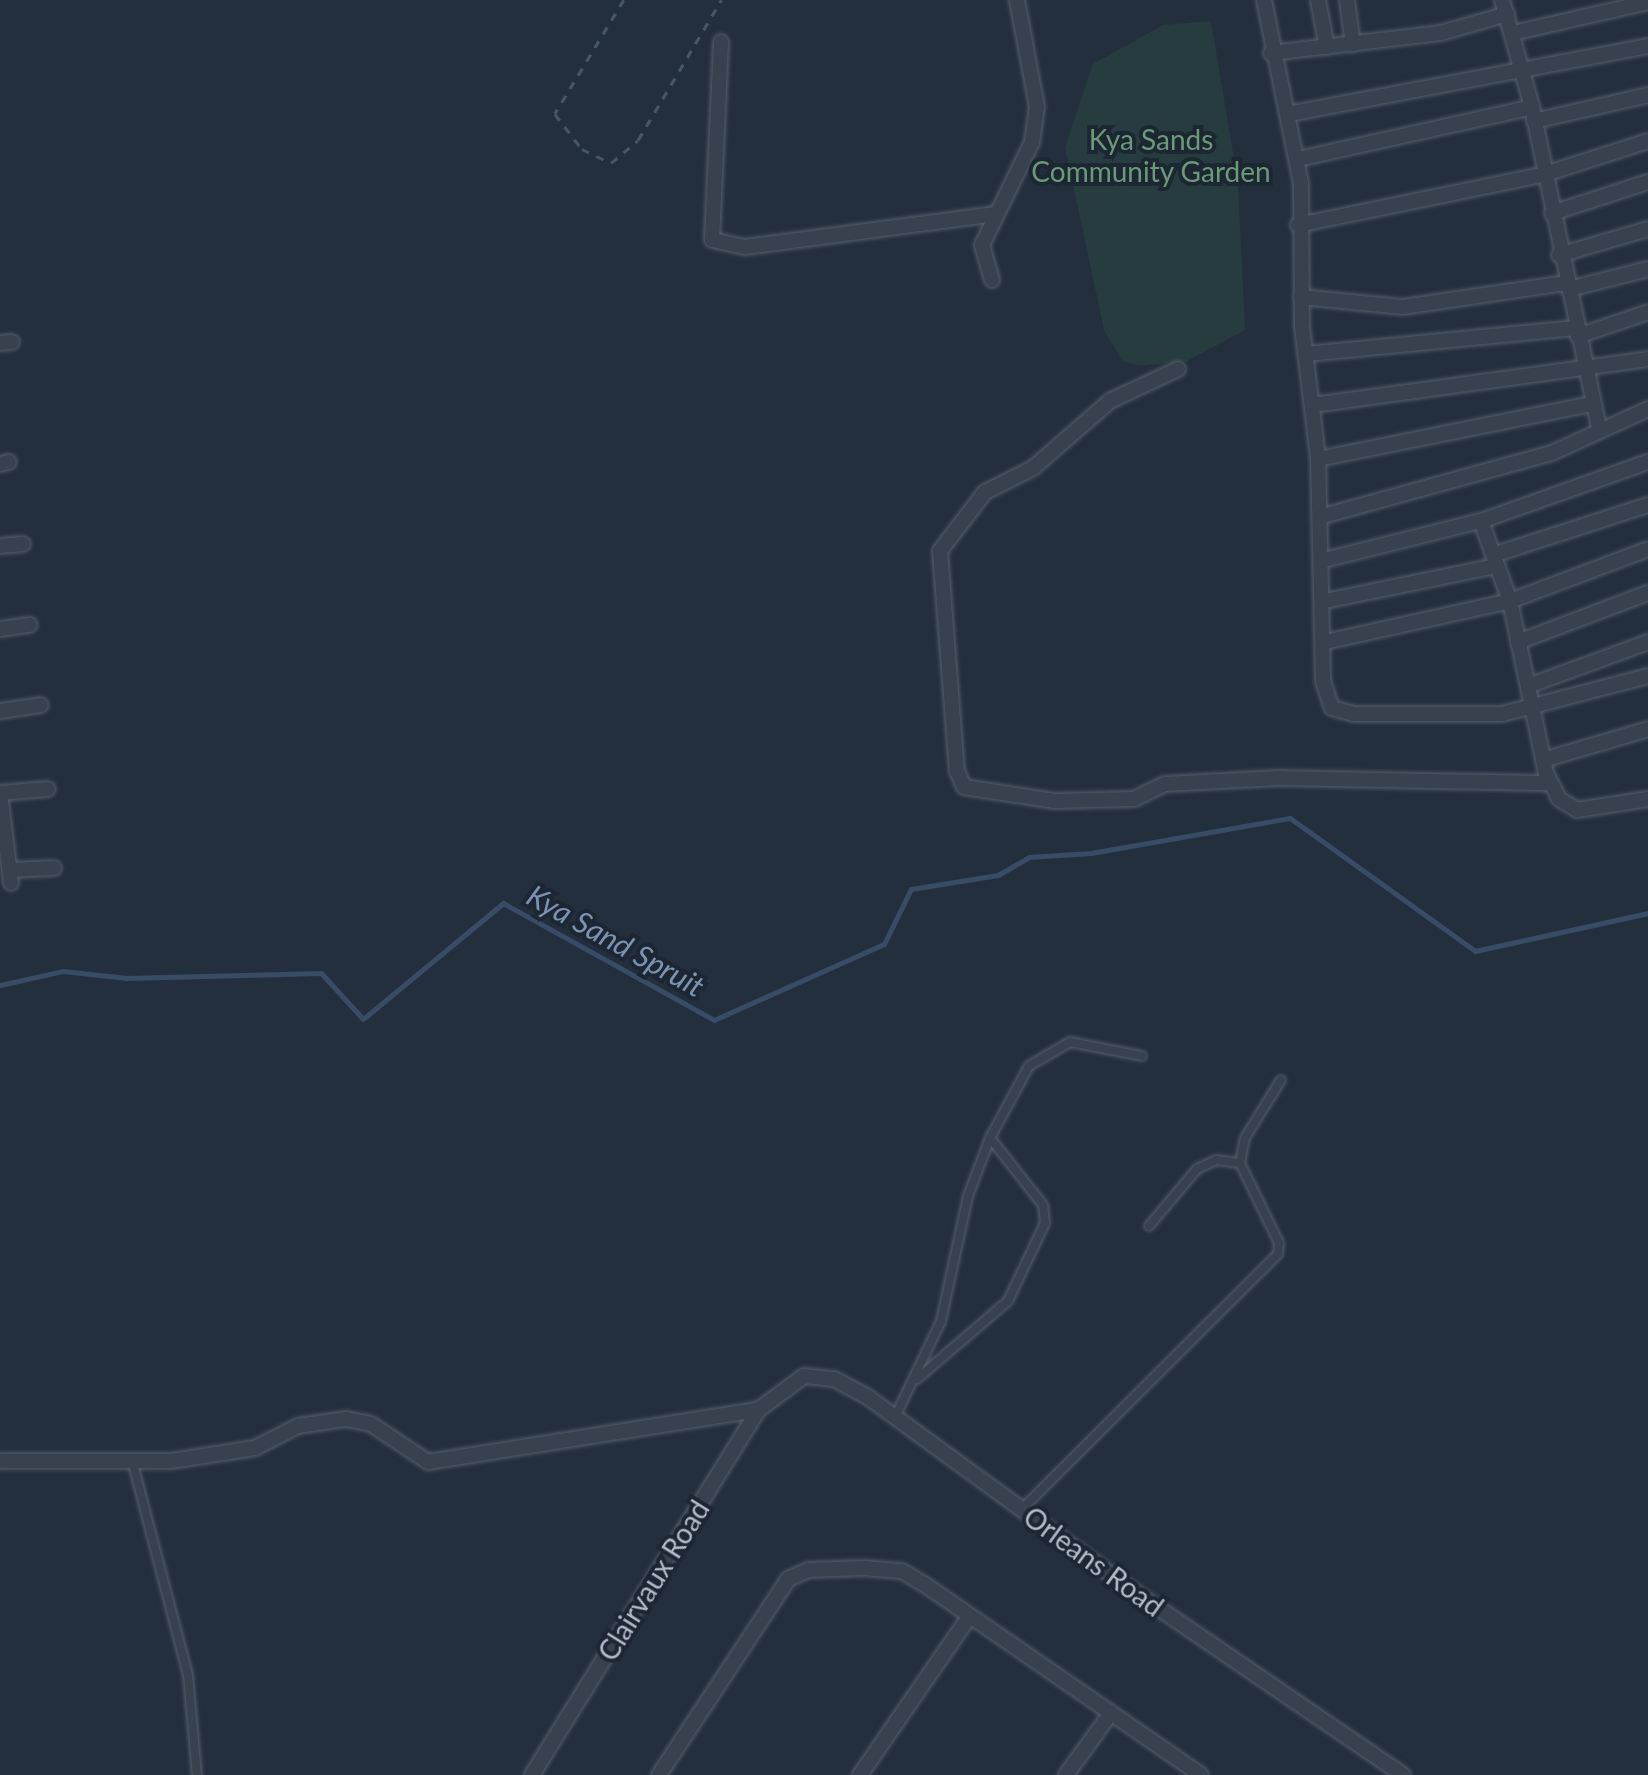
<!DOCTYPE html>
<html>
<head>
<meta charset="utf-8">
<style>
	body { margin:0 }
	#map { position:relative; width:1648px; height:1775px; overflow:hidden; background:#242f3e; font-family:Lato,sans-serif }
	div>[style] { position:absolute }
	[style*='--x'] { left:calc(var(--x)*1px); top:calc(var(--y)*1px); width:calc(var(--w)*1px); rotate:calc(var(--a)*1deg) }
	.green>* { inset:0; background:#263c3f }
	.stream>* { height:5px; margin:-2.5px; padding:0 2.5px; transform-origin:2.5px; border-radius:2.5px; background:#394c67 }
	.path>* { height:2.5px; margin-top:-1.25px; transform-origin:0; background:repeating-linear-gradient(90deg,#44595c 0 8px,transparent 0 16px) }
	.roads { filter:drop-shadow(0 0 2px #565f6c) drop-shadow(0 0 2px #565f6c) }
	.lane>* { height:8px; margin:-4px; padding:0 4px; transform-origin:4px; border-radius:4px; background:#38414e }
	.street>* { height:14px; margin:-7px; padding:0 7px; transform-origin:7px; border-radius:7px; background:#38414e }
	span { translate:-50% -50%; white-space:nowrap; text-align:center; line-height:1.15; -webkit-text-stroke:8px #1d2633; paint-order:stroke }
	.park-label { font-size:28px; color:#6b9a76 }
	.street-label { font-size:28px; color:#b4bcc9 }
	.water-label { font-size:30px; color:#7c92b1; font-style:italic }
</style>
</head>
<body>
<div id="map">
	<div class="green">
		<i style="clip-path:polygon(1211px 21px,1238px 183px,1245px 330px,1187px 361px,1140px 366px,1122px 361px,1104px 330px,1065px 147px,1093px 64px,1163px 25px)"></i>
	</div>
	<div class="stream">
		<i style="--x:0;--y:985;--w:65;--a:-12.5"></i>
		<i style="--x:63;--y:971;--w:64;--a:6.2"></i>
		<i style="--x:127;--y:978;--w:194;--a:-1.5"></i>
		<i style="--x:321;--y:973;--w:62;--a:47.6"></i>
		<i style="--x:363;--y:1019;--w:182;--a:-39.6"></i>
		<i style="--x:503;--y:903;--w:241;--a:29"></i>
		<i style="--x:714;--y:1020;--w:186;--a:-24.1"></i>
		<i style="--x:884;--y:944;--w:61;--a:-63.9"></i>
		<i style="--x:911;--y:889;--w:88;--a:-9.1"></i>
		<i style="--x:998;--y:875;--w:36;--a:-30"></i>
		<i style="--x:1029;--y:857;--w:62;--a:-3.7"></i>
		<i style="--x:1091;--y:853;--w:202;--a:-10"></i>
		<i style="--x:1290;--y:818;--w:228;--a:35.7"></i>
		<i style="--x:1475;--y:951;--w:177;--a:-12.4"></i>
	</div>
	<div class="path">
		<i style="--x:624;--y:0;--w:133;--a:121.2"></i>
		<i style="--x:555;--y:114;--w:44;--a:52.4"></i>
		<i style="--x:582;--y:149;--w:32;--a:26"></i>
		<i style="--x:611;--y:163;--w:35;--a:-40"></i>
		<i style="--x:638;--y:140;--w:163;--a:-59.3"></i>
	</div>
	<div class="roads">
		<div class="lane">
			<i style="--x:1149;--y:1226;--w:75;--a:-49.9"></i>
			<i style="--x:1197;--y:1169;--w:21;--a:-25"></i>
			<i style="--x:1216;--y:1160;--w:24;--a:7"></i>
			<i style="--x:917;--y:1379;--w:120;--a:-40.6"></i>
			<i style="--x:1008;--y:1301;--w:86;--a:-64.6"></i>
			<i style="--x:1045;--y:1223;--w:18;--a:-96"></i>
			<i style="--x:1043;--y:1205;--w:85;--a:-128.3"></i>
			<i style="--x:895;--y:1417;--w:106;--a:-64.4"></i>
			<i style="--x:941;--y:1321;--w:128;--a:-77.8"></i>
			<i style="--x:968;--y:1196;--w:62;--a:-69.2"></i>
			<i style="--x:990;--y:1138;--w:82;--a:-61.6"></i>
			<i style="--x:1029;--y:1066;--w:48;--a:-30.3"></i>
			<i style="--x:1070;--y:1042;--w:73;--a:11"></i>
			<i style="--x:133;--y:1464;--w:218;--a:75.4"></i>
			<i style="--x:188;--y:1675;--w:100;--a:84.9"></i>
			<i style="--x:1022;--y:1509;--w:361;--a:-44.9"></i>
			<i style="--x:1278;--y:1254;--w:11;--a:-85"></i>
			<i style="--x:1279;--y:1243;--w:89;--a:-116"></i>
			<i style="--x:1240;--y:1163;--w:25;--a:-79"></i>
			<i style="--x:1245;--y:1138;--w:68;--a:-58.2"></i>
		</div>
		<div class="street">
			<i style="--x:1264;--y:0;--w:187;--a:78.6"></i>
			<i style="--x:1301;--y:183;--w:143;--a:89.6"></i>
			<i style="--x:1302;--y:326;--w:134;--a:83.1"></i>
			<i style="--x:1318;--y:459;--w:222;--a:88.7"></i>
			<i style="--x:1323;--y:681;--w:28;--a:72"></i>
			<i style="--x:1332;--y:708;--w:23;--a:15"></i>
			<i style="--x:1354;--y:714;--w:148;--a:0"></i>
			<i style="--x:1502;--y:714;--w:151;--a:-14.6"></i>
			<i style="--x:1318;--y:0;--w:48;--a:79.2"></i>
			<i style="--x:1347;--y:0;--w:45;--a:82.4"></i>
			<i style="--x:1502;--y:0;--w:111;--a:74.3"></i>
			<i style="--x:1532;--y:107;--w:329;--a:78.2"></i>
			<i style="--x:1513;--y:33;--w:139;--a:-12.9"></i>
			<i style="--x:721;--y:42;--w:198;--a:92.6"></i>
			<i style="--x:712;--y:240;--w:34;--a:12"></i>
			<i style="--x:745;--y:247;--w:251;--a:-7.5"></i>
			<i style="--x:1271;--y:53;--w:171;--a:-6.7"></i>
			<i style="--x:1441;--y:33;--w:69;--a:-16.1"></i>
			<i style="--x:1288;--y:114;--w:366;--a:-10.7"></i>
			<i style="--x:1534;--y:121;--w:117;--a:-12.8"></i>
			<i style="--x:1298;--y:159;--w:240;--a:-12.5"></i>
			<i style="--x:1552;--y:213;--w:101;--a:-17.9"></i>
			<i style="--x:1298;--y:225;--w:249;--a:-11.6"></i>
			<i style="--x:1542;--y:175;--w:111;--a:-17.8"></i>
			<i style="--x:1559;--y:255;--w:93;--a:-16.3"></i>
			<i style="--x:992;--y:280;--w:36;--a:-106"></i>
			<i style="--x:982;--y:245;--w:114;--a:-64.1"></i>
			<i style="--x:1032;--y:142;--w:35;--a:-82"></i>
			<i style="--x:1037;--y:107;--w:109;--a:-100.6"></i>
			<i style="--x:1569;--y:289;--w:81;--a:-14.2"></i>
			<i style="--x:1301;--y:297;--w:102;--a:5.6"></i>
			<i style="--x:1403;--y:307;--w:165;--a:-8.4"></i>
			<i style="--x:1578;--y:336;--w:74;--a:-18.9"></i>
			<i style="--x:0;--y:343;--w:12;--a:-5"></i>
			<i style="--x:1306;--y:354;--w:271;--a:-5.5"></i>
			<i style="--x:1178;--y:369;--w:75;--a:154.8"></i>
			<i style="--x:1110;--y:401;--w:102;--a:139"></i>
			<i style="--x:1033;--y:468;--w:54;--a:153.4"></i>
			<i style="--x:985;--y:492;--w:74;--a:127.3"></i>
			<i style="--x:940;--y:551;--w:221;--a:85.6"></i>
			<i style="--x:957;--y:771;--w:17;--a:66"></i>
			<i style="--x:964;--y:787;--w:91;--a:8.8"></i>
			<i style="--x:1054;--y:801;--w:80;--a:-1.4"></i>
			<i style="--x:1134;--y:799;--w:34;--a:-26"></i>
			<i style="--x:1165;--y:784;--w:113;--a:-3"></i>
			<i style="--x:1278;--y:778;--w:272;--a:1.1"></i>
			<i style="--x:1313;--y:405;--w:338;--a:-7.8"></i>
			<i style="--x:1318;--y:459;--w:278;--a:-11.4"></i>
			<i style="--x:0;--y:464;--w:9;--a:-13"></i>
			<i style="--x:1323;--y:516;--w:238;--a:-15.4"></i>
			<i style="--x:1552;--y:453;--w:106;--a:-24.6"></i>
			<i style="--x:1481;--y:521;--w:85;--a:70.1"></i>
			<i style="--x:1510;--y:601;--w:176;--a:78.2"></i>
			<i style="--x:1546;--y:773;--w:29;--a:63"></i>
			<i style="--x:1559;--y:799;--w:21;--a:31"></i>
			<i style="--x:1577;--y:810;--w:72;--a:-8.8"></i>
			<i style="--x:0;--y:546;--w:23;--a:-5"></i>
			<i style="--x:1493;--y:555;--w:163;--a:-17.9"></i>
			<i style="--x:1324;--y:560;--w:162;--a:-14"></i>
			<i style="--x:1481;--y:521;--w:177;--a:-19.5"></i>
			<i style="--x:1325;--y:601;--w:175;--a:-11.6"></i>
			<i style="--x:0;--y:629;--w:30;--a:-8"></i>
			<i style="--x:1325;--y:642;--w:189;--a:-12.5"></i>
			<i style="--x:1510;--y:601;--w:147;--a:-20.6"></i>
			<i style="--x:1518;--y:642;--w:139;--a:-20.7"></i>
			<i style="--x:1528;--y:686;--w:128;--a:-20.1"></i>
			<i style="--x:0;--y:711;--w:41;--a:-8.3"></i>
			<i style="--x:1543;--y:760;--w:109;--a:-16.4"></i>
			<i style="--x:10;--y:870;--w:44;--a:-2.6"></i>
			<i style="--x:11;--y:883;--w:91;--a:-97"></i>
			<i style="--x:0;--y:793;--w:48;--a:-4.8"></i>
			<i style="--x:0;--y:1461;--w:171;--a:0"></i>
			<i style="--x:171;--y:1461;--w:85;--a:-8.8"></i>
			<i style="--x:255;--y:1448;--w:48;--a:-27.1"></i>
			<i style="--x:298;--y:1426;--w:49;--a:-8.3"></i>
			<i style="--x:346;--y:1419;--w:25;--a:11"></i>
			<i style="--x:371;--y:1424;--w:69;--a:33.7"></i>
			<i style="--x:428;--y:1462;--w:334;--a:-9"></i>
			<i style="--x:532;--y:1775;--w:429;--a:-58.2"></i>
			<i style="--x:758;--y:1410;--w:57;--a:-36.5"></i>
			<i style="--x:804;--y:1376;--w:30;--a:6"></i>
			<i style="--x:834;--y:1379;--w:40;--a:28"></i>
			<i style="--x:869;--y:1398;--w:338;--a:36.1"></i>
			<i style="--x:1142;--y:1597;--w:316;--a:34.3"></i>
			<i style="--x:659;--y:1775;--w:235;--a:-56.6"></i>
			<i style="--x:788;--y:1579;--w:22;--a:-24"></i>
			<i style="--x:808;--y:1570;--w:56;--a:-2"></i>
			<i style="--x:864;--y:1568;--w:38;--a:5"></i>
			<i style="--x:902;--y:1571;--w:26;--a:31"></i>
			<i style="--x:924;--y:1584;--w:336;--a:34.6"></i>
			<i style="--x:860;--y:1775;--w:192;--a:-55.4"></i>
			<i style="--x:1066;--y:1775;--w:77;--a:-54"></i>
		</div>
	</div>
	<div class="park-label">
		<span style="left:1151px;top:155px">Kya Sands<br>Community Garden</span>
	</div>
	<div class="street-label">
		<span style="left:1094px;top:1561px;rotate:36deg">Orleans Road</span>
		<span style="left:653px;top:1580px;rotate:-58deg">Clairvaux Road</span>
	</div>
	<div class="water-label">
		<span style="left:616px;top:940px;rotate:29deg">Kya Sand Spruit</span>
	</div>
</div>
</body>
</html>
